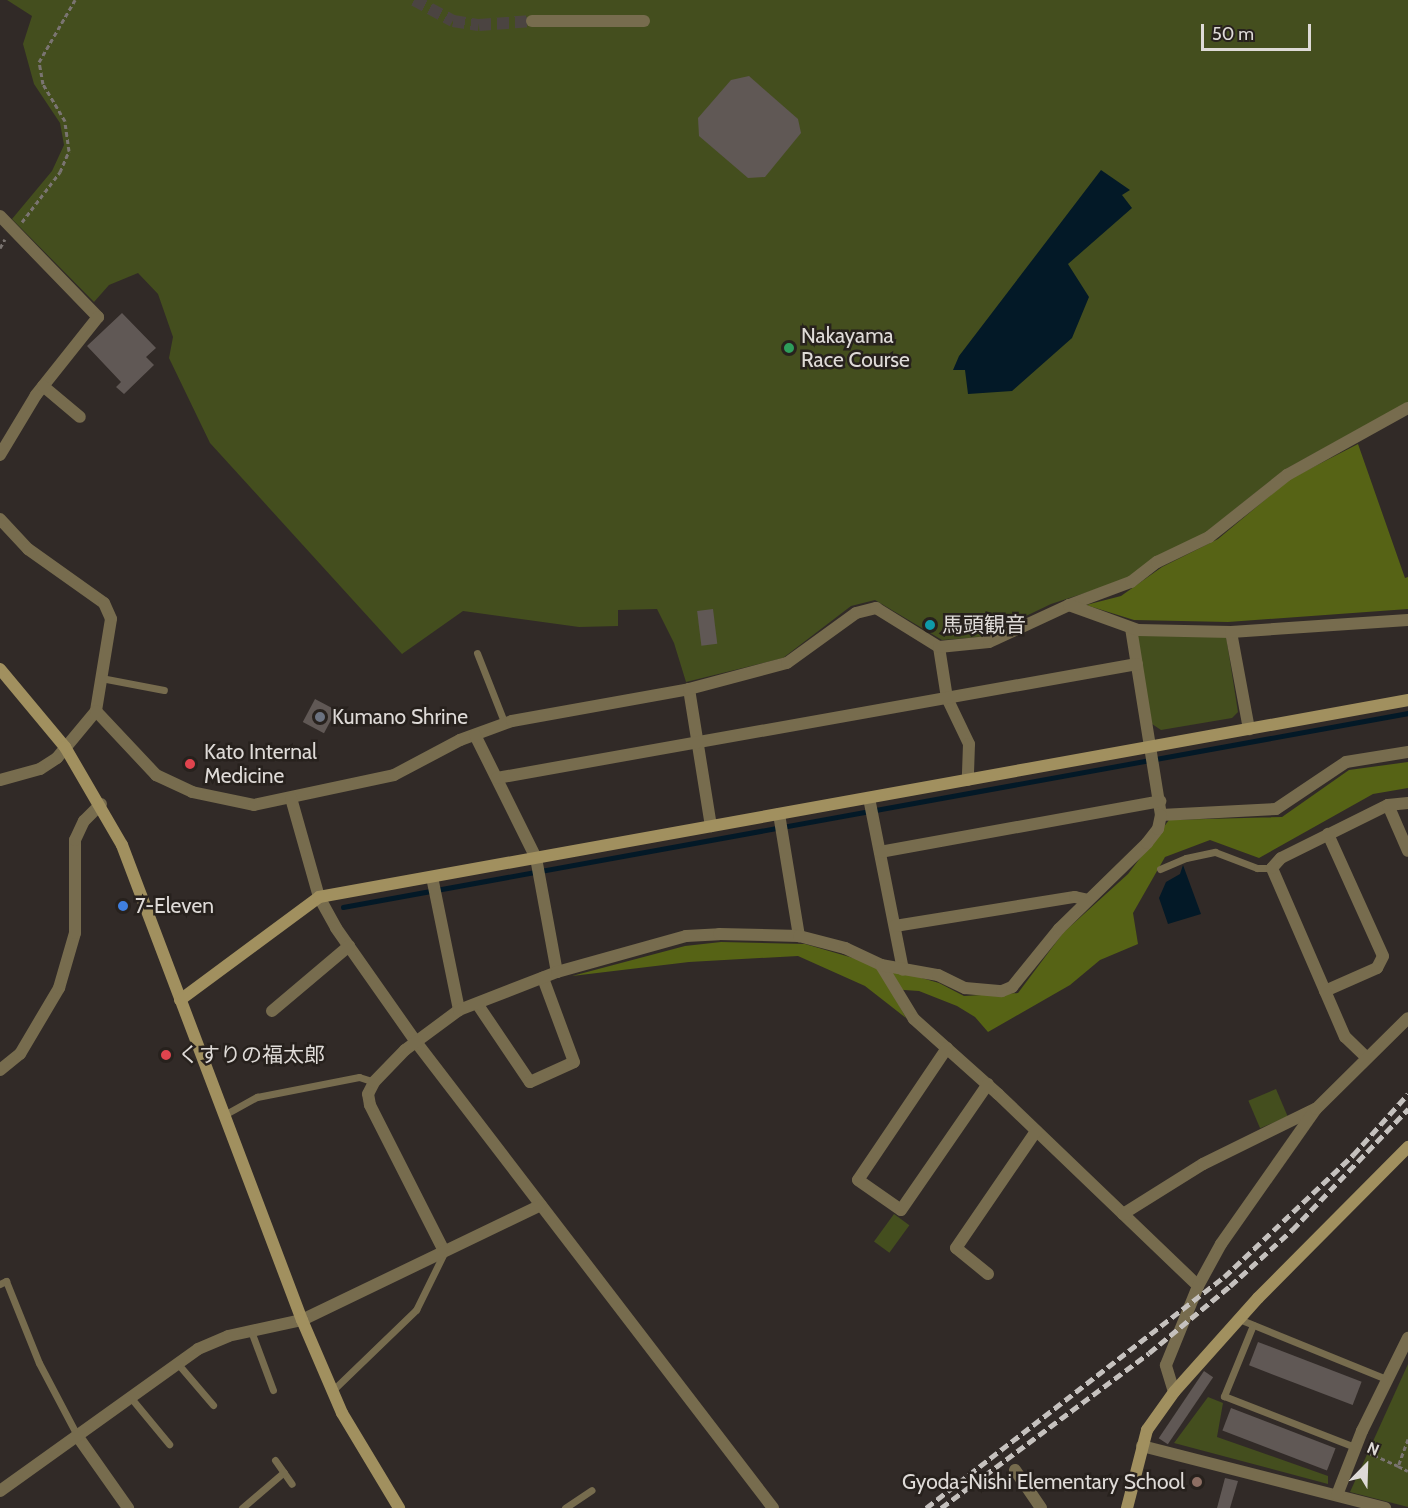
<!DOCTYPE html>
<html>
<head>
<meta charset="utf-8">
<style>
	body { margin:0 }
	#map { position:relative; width:1408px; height:1508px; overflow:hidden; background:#312a27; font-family:Cabin,"Noto Sans JP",sans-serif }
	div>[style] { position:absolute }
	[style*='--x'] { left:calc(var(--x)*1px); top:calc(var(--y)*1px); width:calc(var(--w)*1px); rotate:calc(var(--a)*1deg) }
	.green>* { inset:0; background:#444e1e; transform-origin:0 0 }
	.forest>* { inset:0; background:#566315 }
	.water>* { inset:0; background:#031927 }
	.stream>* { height:4.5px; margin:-2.25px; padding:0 2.25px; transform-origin:2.25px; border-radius:2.25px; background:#031927 }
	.building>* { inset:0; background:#605855; transform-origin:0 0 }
	.street-tunnel>* { height:12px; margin-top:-6px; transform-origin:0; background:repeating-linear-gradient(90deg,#4b4441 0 12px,transparent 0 18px) }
	.path>* { height:3px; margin-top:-1.5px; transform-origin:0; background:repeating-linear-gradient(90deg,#7a7471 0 4.5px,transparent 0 7.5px) }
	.lane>* { height:7px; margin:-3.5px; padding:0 3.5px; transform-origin:3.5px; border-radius:3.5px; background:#776c4e }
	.street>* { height:12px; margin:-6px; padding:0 6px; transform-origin:6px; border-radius:6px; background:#776c4e }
	.secondary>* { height:12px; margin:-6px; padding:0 6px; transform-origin:6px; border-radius:6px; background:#a1905f }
	.rail>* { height:4.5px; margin-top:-2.25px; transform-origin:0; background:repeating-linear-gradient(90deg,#c5c1be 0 9px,transparent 0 13.5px) }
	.dots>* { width:16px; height:16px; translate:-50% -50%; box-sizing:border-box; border:3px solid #27211d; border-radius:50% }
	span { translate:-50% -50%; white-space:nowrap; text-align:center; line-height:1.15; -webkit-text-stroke:5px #27211d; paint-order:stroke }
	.poi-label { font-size:21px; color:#dedad7 }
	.left { translate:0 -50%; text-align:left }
	.right { translate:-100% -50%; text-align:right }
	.north { position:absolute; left:1336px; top:1436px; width:60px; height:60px; -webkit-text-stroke:4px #27211d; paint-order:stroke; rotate:23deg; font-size:16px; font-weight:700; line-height:24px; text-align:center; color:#dedad7 }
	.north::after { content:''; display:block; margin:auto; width:21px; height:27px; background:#dedad7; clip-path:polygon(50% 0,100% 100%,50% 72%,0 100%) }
	.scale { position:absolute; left:1201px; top:24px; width:110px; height:27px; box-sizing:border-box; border:3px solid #dedad7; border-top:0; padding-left:8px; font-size:18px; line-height:21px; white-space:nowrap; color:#dedad7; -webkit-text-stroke:4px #27211d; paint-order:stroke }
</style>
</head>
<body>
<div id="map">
	<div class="green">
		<i style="clip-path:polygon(7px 0,1408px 0,1408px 402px,1284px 470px,1205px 533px,1128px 579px,1051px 604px,982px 637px,942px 640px,875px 600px,851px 606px,783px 658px,686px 682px,674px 643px,657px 609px,618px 610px,618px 626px,579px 627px,463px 611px,402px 654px,210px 443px,169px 358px,173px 337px,158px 294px,138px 273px,109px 285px,94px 302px,12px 219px,52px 171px,64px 145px,60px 123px,34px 84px,23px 44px,32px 16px)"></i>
		<i style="clip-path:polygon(1136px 635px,1226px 636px,1238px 712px,1232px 718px,1161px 730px,1152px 724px)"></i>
		<i style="left:1276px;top:1089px;width:30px;height:30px;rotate:67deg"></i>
		<i style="left:894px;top:1214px;width:19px;height:34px;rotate:36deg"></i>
		<i style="clip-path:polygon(1408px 1364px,1408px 1507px,1350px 1492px)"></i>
		<i style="clip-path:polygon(1208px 1397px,1223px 1403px,1217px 1437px,1328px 1476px,1328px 1484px,1174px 1443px)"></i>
	</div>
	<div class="forest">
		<i style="clip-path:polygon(1358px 444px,1405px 578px,1408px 577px,1408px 609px,1228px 622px,1134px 620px,1086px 605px,1121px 596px,1162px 567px,1218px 539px,1290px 479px)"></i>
		<i style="clip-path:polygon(1408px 762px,1408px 788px,1373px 794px,1259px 858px,1210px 840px,1165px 857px,1133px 913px,1138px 944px,1100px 960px,1070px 985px,988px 1032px,975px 1017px,957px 1006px,919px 991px,890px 989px,906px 1018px,865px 986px,798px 956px,689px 962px,572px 976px,685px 946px,721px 942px,805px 944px,939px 983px,964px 996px,1018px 993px,1063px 933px,1128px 874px,1169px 820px,1282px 817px,1349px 770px)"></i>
	</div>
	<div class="water">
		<i style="clip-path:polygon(1101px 170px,1130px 190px,1122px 195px,1132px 208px,1068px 264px,1089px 297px,1072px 338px,1012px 391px,968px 394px,965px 370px,953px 370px,959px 356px)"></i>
		<i style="clip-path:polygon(1183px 865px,1201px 914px,1168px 924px,1159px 898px,1166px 882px,1180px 874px)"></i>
	</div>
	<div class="stream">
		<i style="--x:343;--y:907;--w:1083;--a:-10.32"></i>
	</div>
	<div class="building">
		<i style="clip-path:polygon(749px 76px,798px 119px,801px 133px,765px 177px,748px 178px,699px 136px,698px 118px,731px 80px)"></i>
		<i style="clip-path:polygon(122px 313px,156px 348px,146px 357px,154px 365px,124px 394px,116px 387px,121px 382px,87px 346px)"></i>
		<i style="left:713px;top:609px;width:35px;height:16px;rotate:83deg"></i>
		<i style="left:315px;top:699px;width:24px;height:26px;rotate:28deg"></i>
		<i style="left:1258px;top:1342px;width:111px;height:25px;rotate:21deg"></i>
		<i style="left:1204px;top:1371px;width:11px;height:81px;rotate:34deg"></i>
		<i style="left:1231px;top:1408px;width:112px;height:24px;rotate:21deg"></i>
		<i style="clip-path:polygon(1225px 1478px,1238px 1481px,1230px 1508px,1217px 1508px)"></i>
	</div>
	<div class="street-tunnel">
		<i style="--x:414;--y:0;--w:44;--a:28.3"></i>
		<i style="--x:453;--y:21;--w:26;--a:9"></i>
		<i style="--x:479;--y:25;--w:53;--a:-4.3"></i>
	</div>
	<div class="path">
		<i style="--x:22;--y:222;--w:63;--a:-52.8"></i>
		<i style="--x:60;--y:172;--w:23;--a:-67"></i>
		<i style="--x:69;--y:151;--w:30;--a:-98"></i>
		<i style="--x:65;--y:121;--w:43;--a:-120.7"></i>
		<i style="--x:43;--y:84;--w:22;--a:-100"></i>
		<i style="--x:39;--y:62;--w:72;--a:-59.9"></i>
		<i style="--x:0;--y:248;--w:10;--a:-61"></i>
		<i style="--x:1408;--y:1439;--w:29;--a:110"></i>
		<i style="--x:1398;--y:1466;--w:11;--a:27"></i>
		<i style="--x:1367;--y:1452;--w:34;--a:24"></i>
	</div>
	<div class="lane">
		<i style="--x:477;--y:653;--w:76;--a:68.5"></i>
		<i style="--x:101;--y:678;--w:64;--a:10.8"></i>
		<i style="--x:1160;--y:869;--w:28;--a:-23"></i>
		<i style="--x:1186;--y:858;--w:30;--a:-12"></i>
		<i style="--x:1215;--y:852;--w:45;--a:20.9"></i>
		<i style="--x:1257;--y:868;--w:15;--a:0"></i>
		<i style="--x:224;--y:1115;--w:38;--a:-29"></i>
		<i style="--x:257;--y:1097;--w:104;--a:-11.1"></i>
		<i style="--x:359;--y:1077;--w:16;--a:18"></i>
		<i style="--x:0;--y:1284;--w:7;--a:-27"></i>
		<i style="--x:6;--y:1281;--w:88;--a:68.1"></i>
		<i style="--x:39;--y:1363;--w:84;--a:62.2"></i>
		<i style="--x:1239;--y:1319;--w:159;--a:22.2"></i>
		<i style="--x:1253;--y:1325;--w:77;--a:112.2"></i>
		<i style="--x:1224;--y:1396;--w:141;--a:21.3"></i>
		<i style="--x:251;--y:1331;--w:63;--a:69.6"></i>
		<i style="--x:178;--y:1364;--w:54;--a:49.5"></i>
		<i style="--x:332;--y:1391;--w:117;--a:-44"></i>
		<i style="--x:416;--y:1310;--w:64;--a:-63.8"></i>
		<i style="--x:131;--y:1398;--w:60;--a:50.4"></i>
		<i style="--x:275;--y:1460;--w:29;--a:55"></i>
		<i style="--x:242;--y:1508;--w:55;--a:-40.6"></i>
		<i style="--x:565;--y:1508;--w:32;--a:-34"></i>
	</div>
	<div class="street">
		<i style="--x:532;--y:21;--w:112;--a:0"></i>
		<i style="--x:0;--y:216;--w:141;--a:45.9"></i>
		<i style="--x:98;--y:317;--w:100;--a:128.5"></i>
		<i style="--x:36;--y:395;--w:70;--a:121"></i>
		<i style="--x:43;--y:386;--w:48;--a:40"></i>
		<i style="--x:0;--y:519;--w:41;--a:47"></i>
		<i style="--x:28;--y:549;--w:93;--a:35.4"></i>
		<i style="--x:104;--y:603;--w:17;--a:66"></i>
		<i style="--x:111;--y:619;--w:93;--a:99.3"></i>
		<i style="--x:96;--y:711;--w:61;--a:129.7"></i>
		<i style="--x:57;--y:758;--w:20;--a:147"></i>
		<i style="--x:40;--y:769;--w:41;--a:164.6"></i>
		<i style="--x:1069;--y:605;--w:66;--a:-20.4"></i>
		<i style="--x:1131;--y:582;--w:33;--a:-38"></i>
		<i style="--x:1157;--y:562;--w:58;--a:-25.7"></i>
		<i style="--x:1209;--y:537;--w:100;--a:-38.5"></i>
		<i style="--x:1287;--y:475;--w:138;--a:-29"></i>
		<i style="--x:1131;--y:628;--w:189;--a:80.9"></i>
		<i style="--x:1161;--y:815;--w:115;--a:-3"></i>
		<i style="--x:1276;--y:809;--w:84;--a:-33.9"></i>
		<i style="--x:1346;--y:762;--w:63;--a:-9.2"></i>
		<i style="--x:1231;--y:632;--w:99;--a:79.5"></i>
		<i style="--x:939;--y:647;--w:52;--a:81.1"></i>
		<i style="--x:947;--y:698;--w:51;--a:64.4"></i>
		<i style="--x:969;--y:744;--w:36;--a:92"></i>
		<i style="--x:689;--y:689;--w:139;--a:80.9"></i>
		<i style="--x:96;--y:711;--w:88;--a:46.8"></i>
		<i style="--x:156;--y:775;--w:40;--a:25"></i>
		<i style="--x:192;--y:792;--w:63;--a:11.8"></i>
		<i style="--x:254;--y:805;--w:143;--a:-12.1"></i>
		<i style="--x:394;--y:775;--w:75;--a:-27.9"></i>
		<i style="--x:460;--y:740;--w:55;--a:-20.1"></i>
		<i style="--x:512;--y:721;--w:180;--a:-10.2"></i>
		<i style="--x:689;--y:689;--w:101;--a:-14.9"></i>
		<i style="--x:787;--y:663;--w:85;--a:-35.9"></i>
		<i style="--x:856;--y:613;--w:21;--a:-14"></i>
		<i style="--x:876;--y:608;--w:74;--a:31.8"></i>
		<i style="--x:939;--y:647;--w:50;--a:-5.7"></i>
		<i style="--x:989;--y:642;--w:88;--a:-24.8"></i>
		<i style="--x:1069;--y:605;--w:73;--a:19.9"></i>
		<i style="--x:1138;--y:630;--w:93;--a:1.2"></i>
		<i style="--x:1231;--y:632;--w:177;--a:-3.9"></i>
		<i style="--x:475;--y:735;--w:137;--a:63.6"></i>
		<i style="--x:536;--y:858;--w:116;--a:79.6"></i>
		<i style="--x:497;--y:778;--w:650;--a:-10.1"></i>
		<i style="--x:291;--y:798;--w:103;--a:74.2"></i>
		<i style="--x:319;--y:897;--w:35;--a:61"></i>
		<i style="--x:336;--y:928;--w:139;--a:54.9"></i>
		<i style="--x:416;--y:1042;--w:587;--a:52.54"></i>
		<i style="--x:869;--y:798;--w:175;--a:78.8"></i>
		<i style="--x:1388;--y:805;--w:50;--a:66.5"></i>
		<i style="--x:779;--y:814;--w:124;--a:80.7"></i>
		<i style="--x:880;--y:852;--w:285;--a:-10.3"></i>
		<i style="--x:432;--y:877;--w:136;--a:78.5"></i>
		<i style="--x:895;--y:926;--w:182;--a:-9.2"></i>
		<i style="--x:1075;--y:897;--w:13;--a:13"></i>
		<i style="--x:881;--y:965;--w:63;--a:58.6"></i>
		<i style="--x:914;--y:1019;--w:113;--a:41.8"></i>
		<i style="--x:998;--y:1094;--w:277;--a:43.8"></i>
		<i style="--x:1325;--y:991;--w:57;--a:-23.9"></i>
		<i style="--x:1377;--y:968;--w:13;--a:-63"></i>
		<i style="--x:1383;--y:956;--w:134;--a:-114.3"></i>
		<i style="--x:478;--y:1005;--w:93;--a:56"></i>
		<i style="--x:530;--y:1082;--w:48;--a:-24.4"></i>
		<i style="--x:574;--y:1062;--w:90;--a:-110.3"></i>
		<i style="--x:272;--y:1011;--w:101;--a:-40.2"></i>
		<i style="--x:947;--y:1048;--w:159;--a:124"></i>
		<i style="--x:858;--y:1180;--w:52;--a:34.9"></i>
		<i style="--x:901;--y:1210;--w:153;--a:-55.4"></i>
		<i style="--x:1366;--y:1057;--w:29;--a:-136"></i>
		<i style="--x:1345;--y:1037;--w:184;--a:-113.4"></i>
		<i style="--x:1272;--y:868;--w:13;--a:-48"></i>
		<i style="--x:1281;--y:858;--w:119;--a:-26.4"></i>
		<i style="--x:1388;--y:805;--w:20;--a:-6"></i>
		<i style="--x:0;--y:1070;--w:26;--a:-39"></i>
		<i style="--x:20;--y:1054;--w:77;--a:-59.4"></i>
		<i style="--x:59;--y:988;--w:57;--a:-73.8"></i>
		<i style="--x:75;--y:933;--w:93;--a:-90"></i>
		<i style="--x:75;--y:840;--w:21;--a:-65"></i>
		<i style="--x:84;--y:821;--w:24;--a:-45"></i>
		<i style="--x:1123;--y:1214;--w:94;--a:-32"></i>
		<i style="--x:1203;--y:1164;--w:125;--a:-26.2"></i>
		<i style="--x:444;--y:1251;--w:164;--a:-116.9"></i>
		<i style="--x:370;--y:1105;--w:11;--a:-100"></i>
		<i style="--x:368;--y:1094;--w:13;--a:-63"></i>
		<i style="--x:374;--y:1082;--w:45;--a:-45.9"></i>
		<i style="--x:405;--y:1050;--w:67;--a:-36.5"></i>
		<i style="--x:459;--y:1010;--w:105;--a:-21.2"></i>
		<i style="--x:557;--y:972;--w:134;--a:-15.6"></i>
		<i style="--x:686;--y:936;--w:33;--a:-3"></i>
		<i style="--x:719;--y:934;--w:80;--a:1.4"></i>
		<i style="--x:799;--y:936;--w:48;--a:14.6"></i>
		<i style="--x:845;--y:948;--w:40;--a:25"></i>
		<i style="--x:881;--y:965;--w:58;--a:10"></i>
		<i style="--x:938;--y:975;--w:30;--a:26"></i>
		<i style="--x:965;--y:988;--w:37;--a:5"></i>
		<i style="--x:1002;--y:991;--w:11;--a:-22"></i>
		<i style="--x:1012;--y:987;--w:75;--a:-51"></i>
		<i style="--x:1059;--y:929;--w:123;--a:-44.3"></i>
		<i style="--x:1147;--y:843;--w:18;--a:-52"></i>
		<i style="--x:1158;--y:829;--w:14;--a:-78"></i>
		<i style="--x:988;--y:1274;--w:41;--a:-140.9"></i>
		<i style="--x:956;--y:1248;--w:142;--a:-55.6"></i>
		<i style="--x:1174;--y:1392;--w:28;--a:-107"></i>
		<i style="--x:1166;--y:1365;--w:85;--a:-67.9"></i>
		<i style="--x:1198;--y:1286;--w:48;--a:-61.3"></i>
		<i style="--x:1221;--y:1244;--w:165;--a:-54.9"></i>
		<i style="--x:1316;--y:1109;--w:129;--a:-44.7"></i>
		<i style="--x:78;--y:1437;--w:87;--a:54.8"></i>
		<i style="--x:1142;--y:1446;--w:251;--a:14.3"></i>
		<i style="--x:1015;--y:1470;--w:46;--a:55.6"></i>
		<i style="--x:0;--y:1491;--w:244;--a:-35.6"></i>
		<i style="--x:198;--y:1349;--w:33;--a:-23"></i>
		<i style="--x:228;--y:1336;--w:76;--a:-12.2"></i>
		<i style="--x:302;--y:1320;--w:265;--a:-25.7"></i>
		<i style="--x:1337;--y:1495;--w:69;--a:-68.7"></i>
		<i style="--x:1362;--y:1431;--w:104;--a:-63.7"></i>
	</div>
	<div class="secondary">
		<i style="--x:0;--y:669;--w:102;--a:50.2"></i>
		<i style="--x:65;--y:747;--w:113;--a:59.8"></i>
		<i style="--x:122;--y:845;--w:508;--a:69.25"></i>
		<i style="--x:302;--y:1320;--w:101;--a:66.7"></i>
		<i style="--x:342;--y:1413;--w:111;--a:59"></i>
		<i style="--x:180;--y:1000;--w:173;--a:-36.5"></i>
		<i style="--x:319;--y:897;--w:1107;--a:-10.25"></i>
		<i style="--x:1127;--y:1508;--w:81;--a:-75.6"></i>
		<i style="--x:1147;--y:1430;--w:47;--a:-54.6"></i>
		<i style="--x:1174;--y:1392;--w:126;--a:-48.2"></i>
		<i style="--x:1258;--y:1298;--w:213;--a:-45.2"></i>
	</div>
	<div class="rail">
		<i style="--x:926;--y:1508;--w:377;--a:-37.8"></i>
		<i style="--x:1224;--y:1277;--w:178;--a:-43.4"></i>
		<i style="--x:1353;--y:1155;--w:82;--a:-48"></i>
		<i style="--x:941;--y:1508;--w:259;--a:-36.7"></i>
		<i style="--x:1149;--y:1353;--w:105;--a:-39.6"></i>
		<i style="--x:1230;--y:1286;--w:84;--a:-42.1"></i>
		<i style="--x:1292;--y:1230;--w:168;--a:-46.2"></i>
	</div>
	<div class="dots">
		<i style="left:789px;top:348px;background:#2e9e5b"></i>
		<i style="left:930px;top:625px;background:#0f9aa8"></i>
		<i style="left:320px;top:717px;background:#6b7280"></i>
		<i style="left:190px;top:764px;background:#e0444e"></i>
		<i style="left:123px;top:906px;background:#3f7fe0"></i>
		<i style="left:166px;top:1055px;background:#e0444e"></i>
		<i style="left:1197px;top:1482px;background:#8d6e63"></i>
	</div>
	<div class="poi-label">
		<span class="left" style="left:801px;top:348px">Nakayama<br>Race Course</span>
		<span class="left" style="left:942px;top:625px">馬頭観音</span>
		<span class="left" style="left:332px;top:717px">Kumano Shrine</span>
		<span class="left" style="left:204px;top:764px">Kato Internal<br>Medicine</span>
		<span class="left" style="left:135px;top:906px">7-Eleven</span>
		<span class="left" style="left:178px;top:1055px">くすりの福太郎</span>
		<span class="right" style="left:1185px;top:1482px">Gyoda-Nishi Elementary School</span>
	</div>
	<div class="north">N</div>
	<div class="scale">50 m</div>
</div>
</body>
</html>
